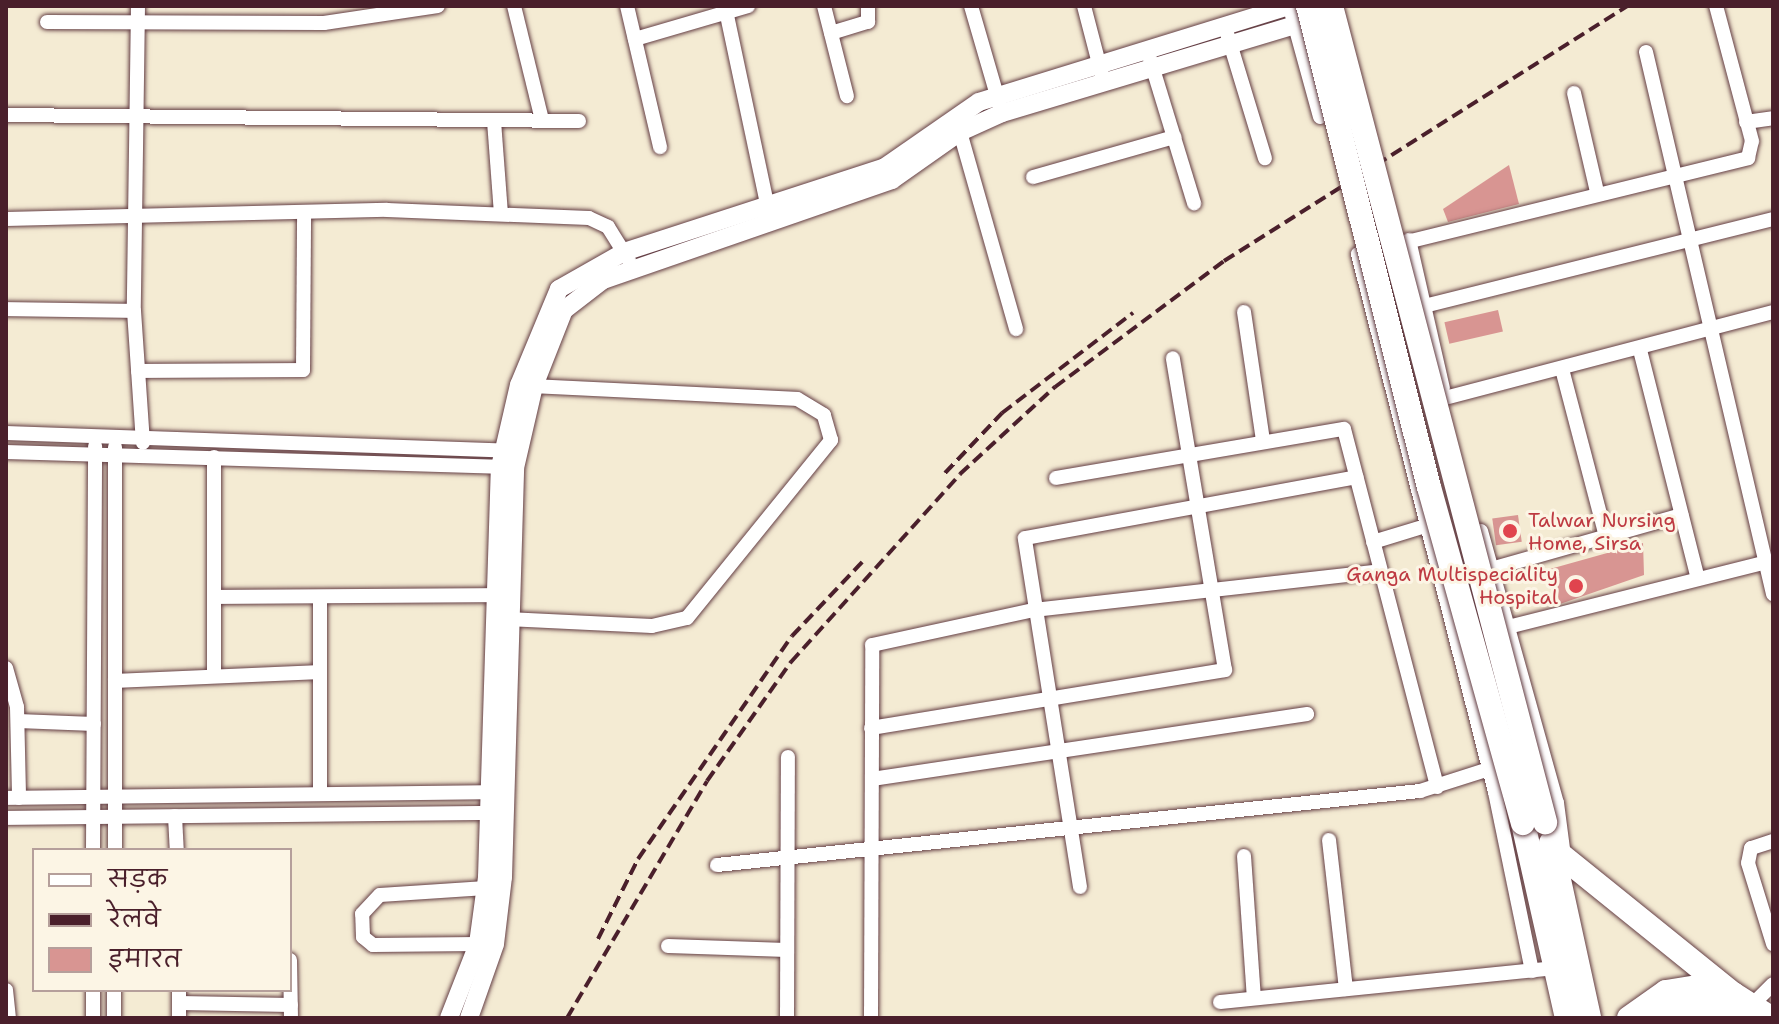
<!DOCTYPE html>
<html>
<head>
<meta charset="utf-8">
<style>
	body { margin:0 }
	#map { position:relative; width:1779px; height:1024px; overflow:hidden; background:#f4ebd3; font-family:"Shantell Sans","Playpen Sans Deva",sans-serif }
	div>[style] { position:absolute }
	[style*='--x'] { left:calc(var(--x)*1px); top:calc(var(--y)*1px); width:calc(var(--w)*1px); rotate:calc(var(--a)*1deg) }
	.building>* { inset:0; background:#d89592; transform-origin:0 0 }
	.roads { filter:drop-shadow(0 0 2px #643e44) drop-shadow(0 0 2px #643e44) }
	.minor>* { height:14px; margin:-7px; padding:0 7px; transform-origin:7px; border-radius:7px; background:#fff }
	.tertiary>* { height:18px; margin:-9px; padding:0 9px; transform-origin:9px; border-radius:9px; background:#fff }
	.primary>* { height:24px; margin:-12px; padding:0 12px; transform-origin:12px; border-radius:12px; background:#fff }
	.rail>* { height:4px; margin-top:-2px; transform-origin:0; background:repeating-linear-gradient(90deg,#4a1f2b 0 12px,transparent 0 18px) }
	.bridges { filter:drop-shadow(0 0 2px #643e44) drop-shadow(0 0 2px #643e44) }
	.primary-bridge>* { height:24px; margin:-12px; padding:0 12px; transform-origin:12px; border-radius:12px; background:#fff }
	.dots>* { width:22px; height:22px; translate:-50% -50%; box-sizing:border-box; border:4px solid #fcf5e5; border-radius:50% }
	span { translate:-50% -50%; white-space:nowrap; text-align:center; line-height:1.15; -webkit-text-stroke:6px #fcf5e5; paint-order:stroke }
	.health-label { font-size:20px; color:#be3a42 }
	.left { translate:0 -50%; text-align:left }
	.right { translate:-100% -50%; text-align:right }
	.frame { position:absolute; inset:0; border:8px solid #4a1f2b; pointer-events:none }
	.legend { position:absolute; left:32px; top:848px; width:260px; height:144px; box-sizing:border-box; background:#fcf5e5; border:2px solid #b59f9b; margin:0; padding:10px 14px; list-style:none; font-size:24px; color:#4a1f2b }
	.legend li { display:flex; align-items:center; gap:16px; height:40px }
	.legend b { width:40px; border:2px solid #b59f9b }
</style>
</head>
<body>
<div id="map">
	<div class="building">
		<i style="clip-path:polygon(1509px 165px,1519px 204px,1448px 222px,1443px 209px)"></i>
		<i style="left:1498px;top:310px;width:22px;height:55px;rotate:77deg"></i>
		<i style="left:1518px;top:515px;width:27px;height:26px;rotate:82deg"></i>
		<i style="clip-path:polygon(1643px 543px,1644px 575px,1560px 604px,1550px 569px)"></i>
	</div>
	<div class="roads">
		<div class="minor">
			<i style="--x:138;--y:6;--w:305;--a:90.8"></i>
			<i style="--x:134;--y:311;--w:132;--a:86.1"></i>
			<i style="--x:514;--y:6;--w:117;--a:76.2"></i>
			<i style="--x:627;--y:6;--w:145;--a:76.8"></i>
			<i style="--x:725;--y:6;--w:212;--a:78"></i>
			<i style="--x:824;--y:6;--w:93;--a:75.7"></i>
			<i style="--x:971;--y:6;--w:104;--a:73.8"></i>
			<i style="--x:1084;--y:6;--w:71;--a:75.4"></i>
			<i style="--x:1290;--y:8;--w:113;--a:74.6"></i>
			<i style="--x:47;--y:22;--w:277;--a:0.2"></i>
			<i style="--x:324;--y:23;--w:115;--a:-8.5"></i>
			<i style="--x:1226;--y:30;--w:134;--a:73.1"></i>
			<i style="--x:831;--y:33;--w:39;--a:-17"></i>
			<i style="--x:868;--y:22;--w:16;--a:-90"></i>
			<i style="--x:635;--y:39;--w:118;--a:-16.3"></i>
			<i style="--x:1646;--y:52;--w:557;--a:76.81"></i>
			<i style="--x:1150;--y:59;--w:151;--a:73"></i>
			<i style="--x:1574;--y:93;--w:102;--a:76.9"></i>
			<i style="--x:6;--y:115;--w:573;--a:0.6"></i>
			<i style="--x:494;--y:121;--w:93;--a:85.7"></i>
			<i style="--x:1746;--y:122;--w:27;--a:-8"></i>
			<i style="--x:960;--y:132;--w:205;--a:74.1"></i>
			<i style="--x:1033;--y:177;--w:147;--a:-15.8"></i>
			<i style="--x:6;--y:219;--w:381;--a:-1.4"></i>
			<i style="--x:387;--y:210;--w:202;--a:2.3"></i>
			<i style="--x:589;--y:218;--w:21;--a:25"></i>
			<i style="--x:608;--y:227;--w:40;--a:58"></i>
			<i style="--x:1409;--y:240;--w:152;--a:77.1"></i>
			<i style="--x:1424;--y:306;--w:360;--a:-14"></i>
			<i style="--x:6;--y:309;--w:128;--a:0.9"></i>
			<i style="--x:1244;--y:312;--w:129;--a:81.6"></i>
			<i style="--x:1640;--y:350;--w:236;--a:75.8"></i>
			<i style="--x:1562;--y:369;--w:174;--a:75.3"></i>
			<i style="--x:138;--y:371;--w:165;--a:-0.3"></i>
			<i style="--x:303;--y:370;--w:157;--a:-89.6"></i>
			<i style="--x:1445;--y:398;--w:339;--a:-14.7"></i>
			<i style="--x:6;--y:433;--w:507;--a:2.03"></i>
			<i style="--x:6;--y:452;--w:501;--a:1.71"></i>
			<i style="--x:1056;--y:478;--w:292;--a:-9.7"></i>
			<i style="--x:1344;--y:429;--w:370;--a:75.4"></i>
			<i style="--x:1481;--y:531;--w:282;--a:74.4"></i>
			<i style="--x:1557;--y:803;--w:53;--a:82.5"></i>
			<i style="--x:1373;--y:542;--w:51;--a:-17"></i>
			<i style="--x:1491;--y:569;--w:198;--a:-15.8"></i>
			<i style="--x:214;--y:597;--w:292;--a:-0.4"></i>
			<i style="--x:507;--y:619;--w:145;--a:2.8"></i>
			<i style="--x:652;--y:626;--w:36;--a:-13"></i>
			<i style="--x:687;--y:618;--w:229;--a:-51"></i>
			<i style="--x:831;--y:440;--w:26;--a:-106"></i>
			<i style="--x:824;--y:415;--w:31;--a:-149"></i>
			<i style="--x:797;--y:399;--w:269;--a:-177.2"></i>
			<i style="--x:1508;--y:627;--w:267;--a:-14.1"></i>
			<i style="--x:6;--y:668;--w:41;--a:74.2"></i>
			<i style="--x:17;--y:707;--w:91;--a:88.7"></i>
			<i style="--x:214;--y:676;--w:219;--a:-90"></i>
			<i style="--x:115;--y:681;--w:205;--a:-2.5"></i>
			<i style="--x:18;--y:721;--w:76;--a:2.3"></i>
			<i style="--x:871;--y:728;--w:359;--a:-9.3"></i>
			<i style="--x:1225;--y:670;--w:316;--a:-99.5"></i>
			<i style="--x:872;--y:779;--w:440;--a:-8.5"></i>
			<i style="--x:320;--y:794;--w:197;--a:-90"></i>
			<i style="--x:6;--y:798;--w:492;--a:-0.7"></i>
			<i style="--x:175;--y:816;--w:34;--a:87"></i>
			<i style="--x:6;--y:818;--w:490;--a:-0.6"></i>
			<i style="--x:1329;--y:840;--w:150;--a:83.5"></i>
			<i style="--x:1773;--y:841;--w:23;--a:162"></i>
			<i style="--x:1751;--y:848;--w:15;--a:101"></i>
			<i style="--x:1748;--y:863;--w:85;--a:72.8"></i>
			<i style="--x:93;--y:850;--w:404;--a:-89.7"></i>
			<i style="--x:115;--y:850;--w:403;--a:-90"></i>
			<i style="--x:1244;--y:856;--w:142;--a:86"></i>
			<i style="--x:717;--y:865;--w:707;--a:-6.01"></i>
			<i style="--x:1420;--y:791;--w:72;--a:-17.7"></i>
			<i style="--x:1080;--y:887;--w:353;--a:-99"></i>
			<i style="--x:1025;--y:538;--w:337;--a:-10.4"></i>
			<i style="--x:478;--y:944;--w:105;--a:179.5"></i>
			<i style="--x:373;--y:945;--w:13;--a:-141"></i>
			<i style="--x:363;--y:937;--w:23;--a:-92"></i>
			<i style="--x:362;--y:914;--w:26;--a:-47"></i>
			<i style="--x:380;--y:895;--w:106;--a:-3.8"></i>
			<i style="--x:668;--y:946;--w:119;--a:1.9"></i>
			<i style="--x:290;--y:960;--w:58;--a:89"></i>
			<i style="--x:1532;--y:971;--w:183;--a:-101.7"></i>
			<i style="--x:1495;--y:792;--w:555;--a:-104.29"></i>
			<i style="--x:1358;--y:254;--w:402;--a:-13.8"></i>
			<i style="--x:1748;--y:158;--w:17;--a:-77"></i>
			<i style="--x:1752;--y:141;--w:140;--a:-104.9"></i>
			<i style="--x:6;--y:990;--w:28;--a:84"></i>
			<i style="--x:1220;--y:1002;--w:345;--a:-5.8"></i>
			<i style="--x:179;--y:1003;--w:112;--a:1"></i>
			<i style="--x:1753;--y:1004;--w:28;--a:-45"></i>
			<i style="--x:93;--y:1018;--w:28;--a:-90"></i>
			<i style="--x:114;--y:1018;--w:28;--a:-90"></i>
			<i style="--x:179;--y:1018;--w:28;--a:-90"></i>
			<i style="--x:787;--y:1018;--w:261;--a:-89.8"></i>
			<i style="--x:871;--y:1018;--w:373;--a:-89.8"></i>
			<i style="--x:872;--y:645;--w:166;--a:-12.2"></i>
			<i style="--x:1034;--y:610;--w:348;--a:-6.4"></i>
		</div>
		<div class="tertiary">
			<i style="--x:449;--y:1018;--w:79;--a:-68.6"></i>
			<i style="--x:478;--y:944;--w:68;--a:-82.3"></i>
			<i style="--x:487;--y:877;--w:410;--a:-88.2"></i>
			<i style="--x:500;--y:467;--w:84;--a:-77"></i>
			<i style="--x:519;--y:385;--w:104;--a:-67.4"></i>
			<i style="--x:559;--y:289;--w:75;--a:-29.6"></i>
			<i style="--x:624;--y:252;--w:274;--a:-18"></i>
			<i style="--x:885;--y:167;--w:114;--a:-34.7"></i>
			<i style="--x:979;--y:102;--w:325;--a:-17.2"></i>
			<i style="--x:469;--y:1018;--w:78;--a:-70.6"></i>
			<i style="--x:495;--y:944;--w:67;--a:-83.2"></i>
			<i style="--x:503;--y:877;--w:409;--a:-88.3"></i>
			<i style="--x:515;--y:468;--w:84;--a:-77"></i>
			<i style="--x:534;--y:386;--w:82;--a:-68.5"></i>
			<i style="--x:564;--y:310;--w:49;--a:-37.6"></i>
			<i style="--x:603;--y:280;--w:306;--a:-19.1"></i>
			<i style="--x:892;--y:180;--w:83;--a:-35.2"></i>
			<i style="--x:960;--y:132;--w:46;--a:-24.3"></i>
			<i style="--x:1002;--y:113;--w:333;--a:-16.7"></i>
		</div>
		<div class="primary">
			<i style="--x:1523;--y:823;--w:200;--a:77.3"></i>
			<i style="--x:1551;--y:843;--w:179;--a:77.7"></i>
			<i style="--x:1552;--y:848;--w:233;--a:38.9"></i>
			<i style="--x:1629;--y:1018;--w:45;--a:-35.1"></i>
			<i style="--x:1666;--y:992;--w:33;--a:-9"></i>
			<i style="--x:1699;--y:987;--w:35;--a:12"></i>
			<i style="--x:1733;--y:994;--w:45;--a:32.3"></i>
			<i style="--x:1658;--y:1018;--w:44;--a:-17.2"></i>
			<i style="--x:1700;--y:1005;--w:50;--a:15.2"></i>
		</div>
	</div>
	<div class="rail">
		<i style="--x:945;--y:473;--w:83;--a:-46.5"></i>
		<i style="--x:1002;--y:413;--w:165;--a:-37.4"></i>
		<i style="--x:598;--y:939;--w:89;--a:-63.4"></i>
		<i style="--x:638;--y:859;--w:271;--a:-55.4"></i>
		<i style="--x:792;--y:636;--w:108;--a:-46.5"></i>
		<i style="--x:567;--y:1018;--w:275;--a:-59.4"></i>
		<i style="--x:707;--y:781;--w:146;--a:-54.8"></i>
		<i style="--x:791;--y:662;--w:253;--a:-48"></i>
		<i style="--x:960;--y:474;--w:129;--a:-42.5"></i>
		<i style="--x:1055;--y:387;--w:211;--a:-36.7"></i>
		<i style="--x:1224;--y:261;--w:478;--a:-32.3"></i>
	</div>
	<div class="bridges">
		<div class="primary-bridge">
			<i style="--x:1308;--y:6;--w:496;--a:75.9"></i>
			<i style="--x:1429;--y:487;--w:349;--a:74.4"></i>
			<i style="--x:1331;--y:6;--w:844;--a:75.3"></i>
		</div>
	</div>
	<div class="dots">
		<i style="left:1510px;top:531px;background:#e0444e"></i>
		<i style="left:1576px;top:586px;background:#e0444e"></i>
	</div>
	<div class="health-label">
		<span class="left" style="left:1528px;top:532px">Talwar Nursing<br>Home, Sirsa</span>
		<span class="right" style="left:1558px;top:586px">Ganga Multispeciality<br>Hospital</span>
	</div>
	<div class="frame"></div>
	<ul class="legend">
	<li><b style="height:10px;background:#fff"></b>सड़क</li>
	<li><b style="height:10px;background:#4a1f2b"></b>रेलवे</li>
	<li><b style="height:22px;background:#d89592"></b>इमारत</li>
	</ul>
</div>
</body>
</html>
